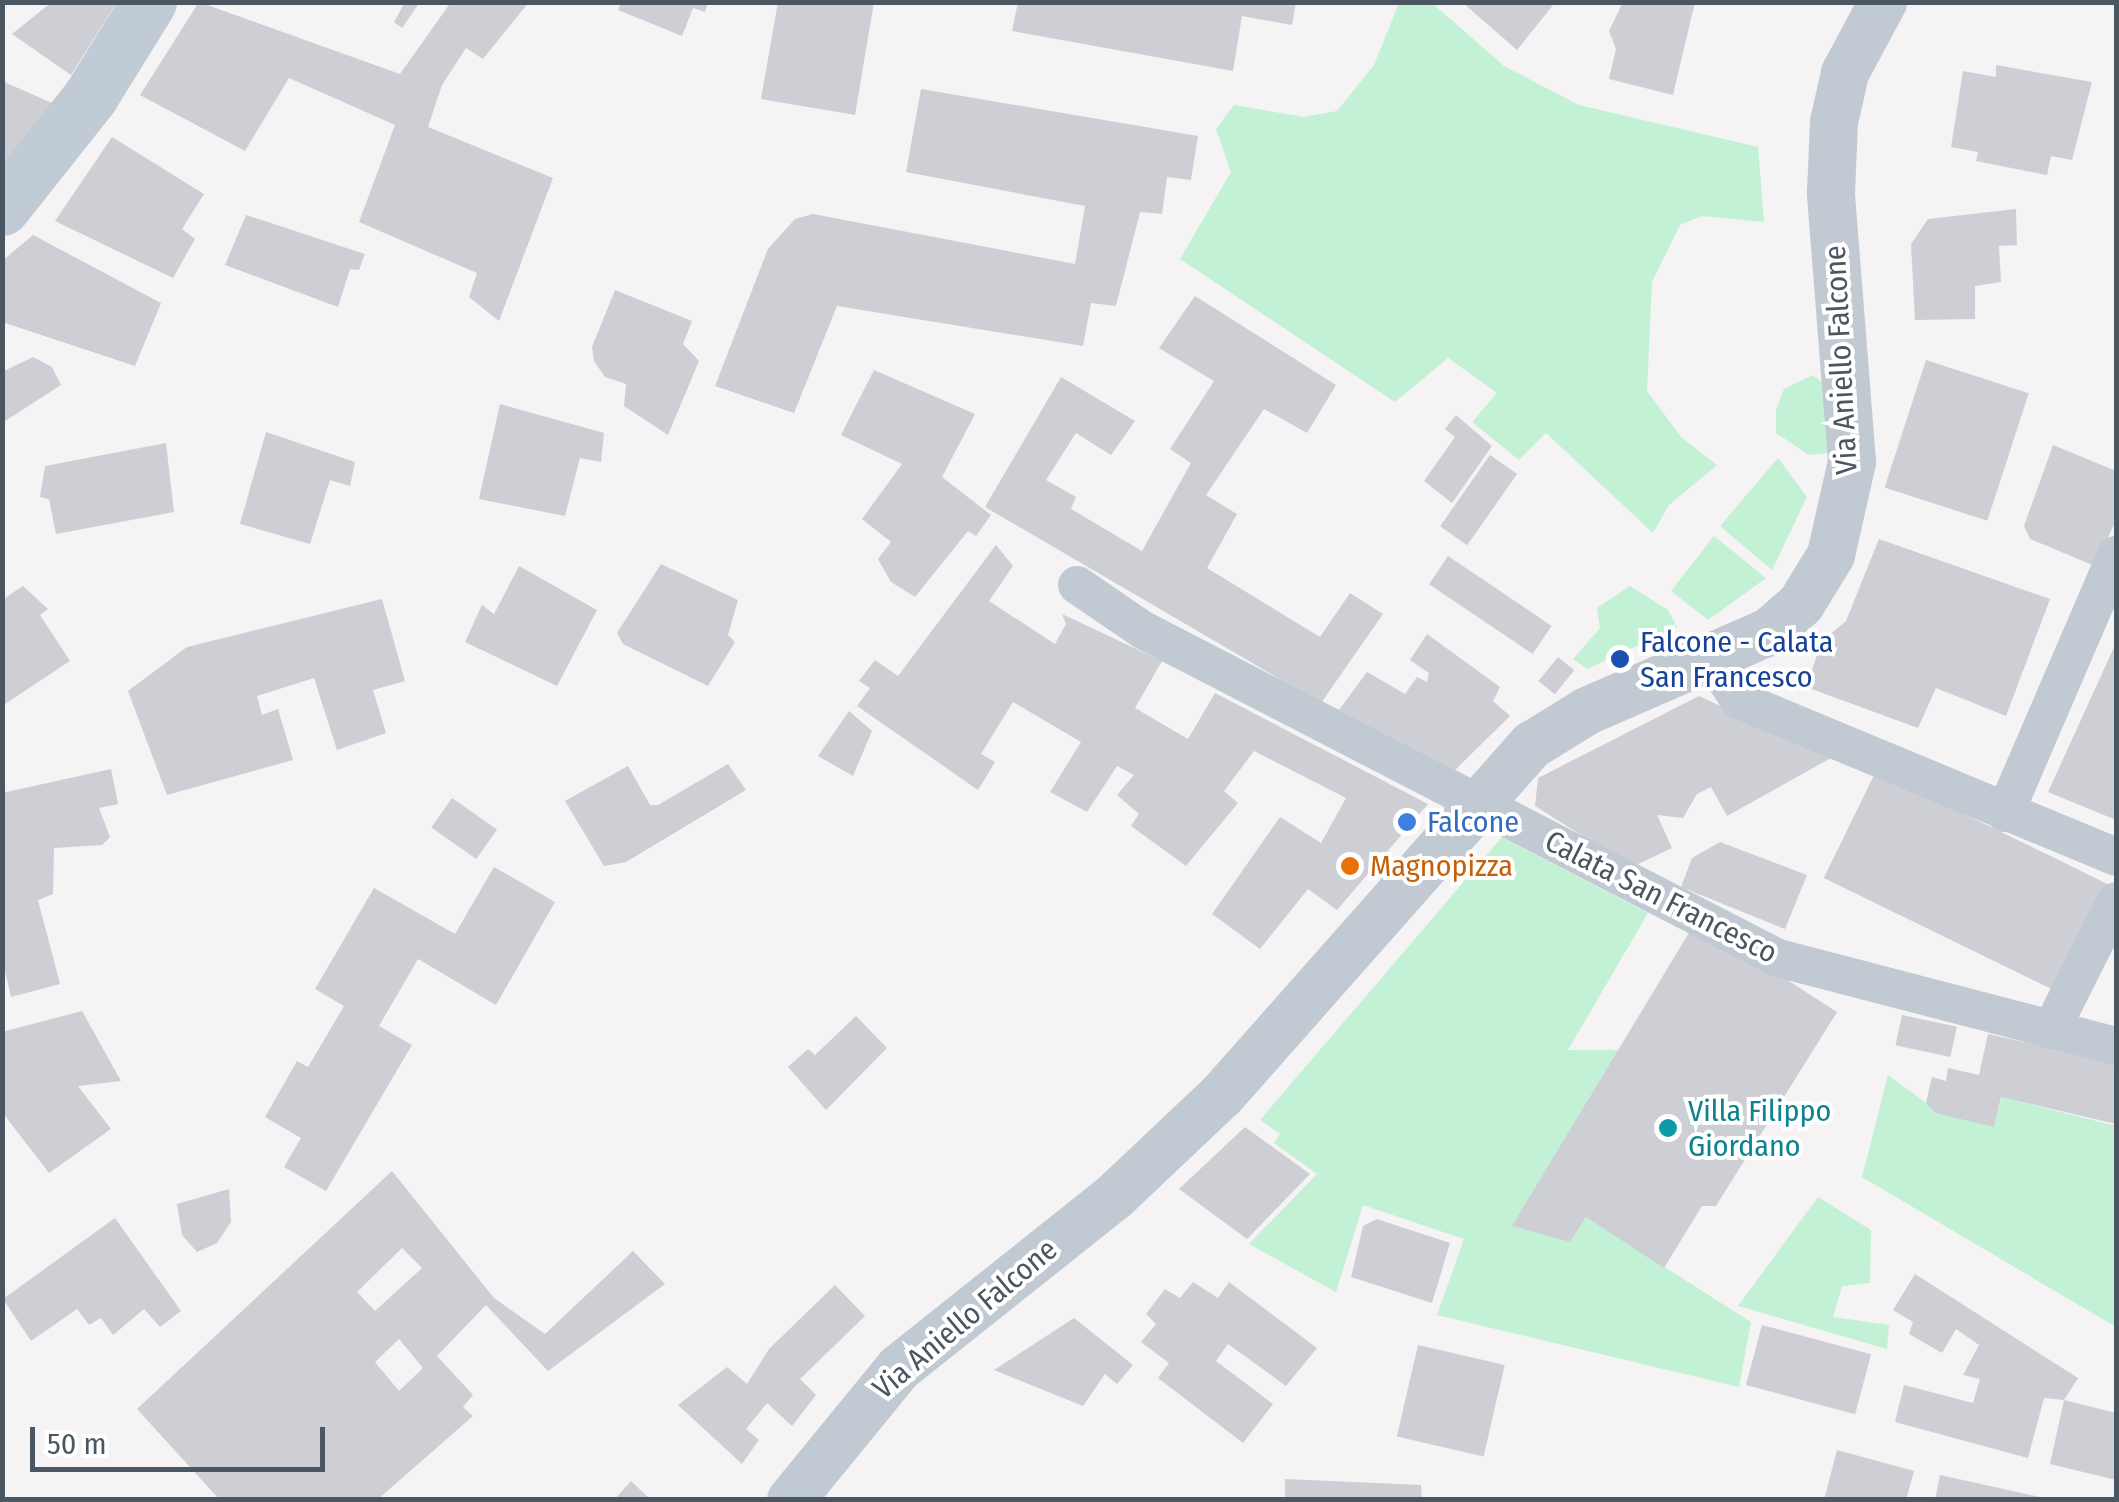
<!DOCTYPE html>
<html>
<head>
<meta charset="utf-8">
<style>
	body { margin:0 }
	#map { position:relative; width:2119px; height:1502px; overflow:hidden; background:#f5f3f3; font-family:"Fira Sans Condensed",sans-serif }
	div>[style] { position:absolute }
	[style*='--x'] { left:calc(var(--x)*1px); top:calc(var(--y)*1px); width:calc(var(--w)*1px); rotate:calc(var(--a)*1deg) }
	.green>* { inset:0; background:#c3f1d5 }
	.building>* { inset:0; background:#cdcfd5; transform-origin:0 0 }
	.minor>* { height:38px; margin:-19px; padding:0 19px; transform-origin:19px; border-radius:19px; background:#c1cad2 }
	.tertiary>* { height:48px; margin:-24px; padding:0 24px; transform-origin:24px; border-radius:24px; background:#c1cad2 }
	.secondary>* { height:55px; margin:-27.5px; padding:0 27.5px; transform-origin:27.5px; border-radius:27.5px; background:#c1cbd6 }
	.dots>* { width:28px; height:28px; translate:-50% -50%; box-sizing:border-box; border:5px solid #fff; border-radius:50% }
	span { translate:-50% -50%; white-space:nowrap; text-align:center; line-height:1.15; -webkit-text-stroke:8px #fff; paint-order:stroke }
	.street-label { font-size:30px; color:#4a5661 }
	.transit-label { font-size:30px; color:#164399 }
	.left { translate:0 -50%; text-align:left }
	.shop-label { font-size:30px; color:#366cbe }
	.food-label { font-size:30px; color:#c56008 }
	.culture-label { font-size:30px; color:#0d838f }
	.frame { position:absolute; inset:0; border:5px solid #4a5661; pointer-events:none }
	.scale { position:absolute; left:30px; top:1427px; width:295px; height:45px; box-sizing:border-box; border:5px solid #4a5661; border-top:0; padding-left:12px; font-size:30px; line-height:35px; white-space:nowrap; color:#4a5661; -webkit-text-stroke:8px #fff; paint-order:stroke }
</style>
</head>
<body>
<div id="map">
	<div class="green">
		<i style="clip-path:polygon(1399px 3px,1432px 3px,1504px 66px,1579px 105px,1758px 147px,1764px 222px,1702px 216px,1680px 225px,1652px 282px,1647px 391px,1681px 437px,1717px 465px,1669px 505px,1653px 533px,1546px 433px,1519px 460px,1472px 422px,1497px 393px,1448px 358px,1395px 402px,1180px 259px,1231px 172px,1216px 129px,1234px 105px,1304px 117px,1337px 111px,1374px 65px)"></i>
		<i style="clip-path:polygon(1813px 375px,1822px 382px,1827px 453px,1809px 455px,1776px 433px,1776px 410px,1784px 389px)"></i>
		<i style="clip-path:polygon(1778px 458px,1807px 497px,1772px 570px,1720px 526px)"></i>
		<i style="clip-path:polygon(1714px 536px,1766px 578px,1708px 620px,1671px 591px)"></i>
		<i style="clip-path:polygon(1630px 586px,1668px 610px,1677px 627px,1587px 669px,1573px 659px,1600px 628px,1597px 608px)"></i>
		<i style="clip-path:polygon(1502px 837px,1648px 913px,1568px 1050px,1619px 1050px,1513px 1226px,1570px 1242px,1586px 1217px,1751px 1322px,1739px 1387px,1437px 1315px,1464px 1239px,1363px 1205px,1336px 1292px,1249px 1244px,1317px 1174px,1274px 1143px,1280px 1134px,1260px 1120px)"></i>
		<i style="clip-path:polygon(1888px 1075px,1926px 1103px,1993px 1127px,2002px 1097px,2116px 1126px,2116px 1327px,1862px 1177px)"></i>
		<i style="clip-path:polygon(1818px 1197px,1871px 1230px,1870px 1283px,1842px 1286px,1833px 1317px,1889px 1325px,1887px 1349px,1738px 1306px)"></i>
	</div>
	<div class="building">
		<i style="clip-path:polygon(52px 2px,117px 2px,71px 75px,12px 34px)"></i>
		<i style="clip-path:polygon(199px 2px,400px 74px,451px 2px,529px 2px,483px 59px,466px 48px,442px 85px,428px 127px,553px 178px,499px 321px,469px 297px,477px 273px,359px 222px,395px 125px,289px 78px,245px 151px,140px 95px)"></i>
		<i style="clip-path:polygon(405px 2px,420px 2px,402px 28px,394px 22px)"></i>
		<i style="clip-path:polygon(621px 2px,708px 2px,705px 12px,693px 8px,682px 36px,618px 10px)"></i>
		<i style="clip-path:polygon(778px 2px,874px 2px,855px 115px,761px 99px)"></i>
		<i style="clip-path:polygon(1018px 2px,1296px 2px,1292px 25px,1242px 16px,1233px 71px,1012px 31px)"></i>
		<i style="clip-path:polygon(1462px 2px,1551px 2px,1553px 5px,1517px 50px)"></i>
		<i style="clip-path:polygon(1623px 2px,1695px 2px,1673px 95px,1609px 79px,1616px 49px,1609px 31px)"></i>
		<i style="clip-path:polygon(1996px 65px,2092px 82px,2072px 160px,2051px 156px,2047px 175px,1976px 161px,1978px 152px,1951px 147px,1963px 71px,1996px 77px)"></i>
		<i style="clip-path:polygon(2px 81px,52px 103px,2px 170px)"></i>
		<i style="clip-path:polygon(921px 89px,1198px 136px,1191px 180px,1167px 177px,1162px 214px,1140px 212px,1116px 306px,1091px 303px,1083px 346px,837px 306px,794px 413px,715px 386px,768px 249px,795px 219px,813px 214px,1075px 264px,1085px 206px,906px 172px)"></i>
		<i style="clip-path:polygon(112px 137px,204px 194px,182px 229px,195px 239px,173px 278px,55px 221px)"></i>
		<i style="clip-path:polygon(2016px 209px,2017px 245px,1999px 246px,2001px 282px,1975px 286px,1975px 319px,1915px 320px,1911px 244px,1928px 219px)"></i>
		<i style="clip-path:polygon(246px 215px,365px 254px,359px 270px,350px 269px,338px 307px,225px 265px)"></i>
		<i style="clip-path:polygon(33px 235px,161px 303px,135px 366px,2px 322px,2px 261px)"></i>
		<i style="clip-path:polygon(615px 290px,692px 321px,683px 344px,699px 361px,668px 435px,624px 406px,626px 384px,605px 377px,594px 361px,592px 347px)"></i>
		<i style="clip-path:polygon(1195px 296px,1336px 385px,1307px 433px,1264px 409px,1206px 495px,1237px 514px,1207px 568px,1320px 637px,1350px 593px,1383px 614px,1321px 703px,985px 507px,1061px 377px,1135px 421px,1111px 455px,1076px 433px,1046px 480px,1076px 497px,1071px 509px,1142px 551px,1191px 463px,1170px 449px,1214px 381px,1159px 348px)"></i>
		<i style="clip-path:polygon(33px 357px,52px 367px,61px 385px,2px 423px,2px 372px)"></i>
		<i style="left:1926px;top:360px;width:108px;height:134px;rotate:18deg"></i>
		<i style="clip-path:polygon(874px 370px,975px 414px,942px 477px,991px 515px,976px 536px,968px 531px,915px 597px,891px 582px,878px 559px,891px 542px,862px 519px,902px 464px,841px 435px)"></i>
		<i style="clip-path:polygon(500px 404px,604px 433px,601px 462px,580px 458px,565px 516px,479px 499px)"></i>
		<i style="clip-path:polygon(1456px 415px,1492px 446px,1452px 503px,1424px 481px,1455px 437px,1445px 429px)"></i>
		<i style="clip-path:polygon(266px 432px,355px 462px,350px 486px,330px 480px,310px 544px,240px 524px)"></i>
		<i style="clip-path:polygon(166px 443px,174px 512px,56px 534px,49px 499px,40px 497px,45px 466px)"></i>
		<i style="clip-path:polygon(2053px 445px,2116px 471px,2116px 520px,2095px 566px,2030px 539px,2024px 526px)"></i>
		<i style="left:1490px;top:455px;width:33px;height:87px;rotate:35deg"></i>
		<i style="clip-path:polygon(1879px 539px,2050px 599px,2006px 716px,1936px 688px,1918px 728px,1806px 687px,1822px 641px,1846px 621px)"></i>
		<i style="clip-path:polygon(996px 545px,1013px 566px,989px 601px,1055px 644px,1066px 624px,1062px 614px,1162px 661px,1135px 708px,1188px 739px,1215px 693px,1428px 804px,1337px 910px,1308px 889px,1260px 949px,1212px 914px,1280px 817px,1321px 843px,1346px 798px,1254px 751px,1224px 791px,1238px 803px,1186px 866px,1131px 826px,1139px 814px,1117px 795px,1134px 775px,1117px 766px,1087px 812px,1050px 792px,1081px 742px,1013px 702px,981px 754px,995px 762px,978px 790px,857px 706px,870px 688px,859px 681px,875px 660px,898px 676px)"></i>
		<i style="left:1448px;top:556px;width:125px;height:34px;rotate:34deg"></i>
		<i style="clip-path:polygon(661px 564px,738px 600px,728px 635px,735px 642px,708px 686px,623px 644px,617px 633px)"></i>
		<i style="clip-path:polygon(519px 566px,597px 610px,557px 686px,465px 642px,482px 605px,494px 614px)"></i>
		<i style="clip-path:polygon(23px 586px,48px 609px,40px 615px,70px 661px,2px 706px,2px 600px)"></i>
		<i style="clip-path:polygon(382px 599px,405px 681px,373px 690px,386px 733px,337px 750px,314px 678px,257px 696px,262px 715px,278px 709px,293px 760px,167px 795px,128px 691px,187px 647px)"></i>
		<i style="clip-path:polygon(1427px 634px,1500px 687px,1493px 701px,1510px 716px,1455px 770px,1339px 710px,1367px 672px,1405px 694px,1417px 677px,1427px 682px,1429px 673px,1410px 660px)"></i>
		<i style="clip-path:polygon(2116px 643px,2116px 820px,2048px 792px)"></i>
		<i style="left:1558px;top:657px;width:21px;height:31px;rotate:39deg"></i>
		<i style="clip-path:polygon(1699px 696px,1831px 758px,1727px 816px,1711px 787px,1697px 794px,1683px 818px,1657px 815px,1672px 848px,1632px 867px,1535px 806px,1538px 778px)"></i>
		<i style="clip-path:polygon(849px 711px,872px 731px,853px 776px,818px 756px)"></i>
		<i style="clip-path:polygon(728px 764px,746px 790px,626px 862px,604px 866px,565px 801px,628px 766px,650px 805px,658px 805px)"></i>
		<i style="clip-path:polygon(111px 769px,118px 804px,99px 808px,110px 837px,102px 845px,54px 848px,53px 894px,38px 900px,60px 984px,11px 997px,2px 958px,2px 793px)"></i>
		<i style="left:1876px;top:771px;width:261px;height:119px;rotate:26deg"></i>
		<i style="left:452px;top:798px;width:55px;height:36px;rotate:35deg"></i>
		<i style="clip-path:polygon(1720px 842px,1807px 875px,1785px 929px,1681px 887px,1692px 858px)"></i>
		<i style="clip-path:polygon(494px 867px,555px 902px,496px 1005px,418px 959px,379px 1026px,412px 1045px,326px 1191px,284px 1167px,301px 1138px,265px 1117px,297px 1061px,308px 1067px,344px 1006px,315px 989px,374px 888px,455px 934px)"></i>
		<i style="clip-path:polygon(1696px 921px,1837px 1012px,1716px 1206px,1702px 1206px,1664px 1268px,1586px 1217px,1570px 1242px,1512px 1226px)"></i>
		<i style="clip-path:polygon(82px 1011px,121px 1081px,78px 1086px,111px 1129px,49px 1173px,2px 1112px,2px 1032px)"></i>
		<i style="left:1902px;top:1015px;width:56px;height:31px;rotate:12deg"></i>
		<i style="clip-path:polygon(856px 1016px,887px 1048px,826px 1110px,788px 1067px,808px 1049px,815px 1055px)"></i>
		<i style="clip-path:polygon(1988px 1034px,2116px 1062px,2116px 1124px,2001px 1097px,1994px 1127px,1935px 1113px,1926px 1103px,1932px 1077px,1946px 1081px,1948px 1068px,1979px 1075px)"></i>
		<i style="clip-path:polygon(1245px 1127px,1310px 1174px,1247px 1239px,1179px 1189px)"></i>
		<i style="clip-path:polygon(evenodd,392px 1171px,494px 1298px,545px 1334px,633px 1251px,665px 1284px,548px 1371px,486px 1305px,437px 1356px,473px 1395px,463px 1407px,473px 1416px,377px 1500px,220px 1500px,137px 1409px,392px 1171px,402px 1248px,422px 1268px,375px 1311px,357px 1292px,402px 1248px,392px 1171px,399px 1339px,423px 1368px,399px 1391px,375px 1362px,399px 1339px)"></i>
		<i style="clip-path:polygon(229px 1189px,231px 1222px,217px 1243px,197px 1252px,182px 1235px,177px 1204px)"></i>
		<i style="clip-path:polygon(115px 1218px,181px 1311px,160px 1327px,144px 1309px,113px 1335px,101px 1318px,89px 1325px,77px 1309px,31px 1341px,3px 1299px)"></i>
		<i style="clip-path:polygon(1377px 1219px,1450px 1243px,1432px 1303px,1351px 1277px,1363px 1226px)"></i>
		<i style="clip-path:polygon(1915px 1274px,2078px 1378px,2064px 1400px,2044px 1398px,2028px 1458px,1895px 1422px,1904px 1385px,1973px 1403px,1980px 1379px,1963px 1375px,1979px 1345px,1956px 1329px,1942px 1353px,1909px 1334px,1913px 1322px,1893px 1310px)"></i>
		<i style="clip-path:polygon(1193px 1282px,1218px 1298px,1229px 1282px,1317px 1348px,1286px 1386px,1228px 1344px,1216px 1361px,1273px 1404px,1243px 1443px,1158px 1378px,1169px 1363px,1141px 1342px,1156px 1324px,1146px 1314px,1165px 1289px,1180px 1298px)"></i>
		<i style="clip-path:polygon(835px 1285px,865px 1316px,800px 1379px,816px 1395px,792px 1426px,767px 1403px,746px 1429px,759px 1440px,742px 1464px,678px 1405px,727px 1367px,747px 1384px,769px 1349px)"></i>
		<i style="clip-path:polygon(1074px 1318px,1133px 1365px,1117px 1384px,1105px 1374px,1083px 1406px,994px 1370px)"></i>
		<i style="left:1762px;top:1325px;width:113px;height:62px;rotate:15deg"></i>
		<i style="left:1418px;top:1345px;width:89px;height:94px;rotate:13deg"></i>
		<i style="clip-path:polygon(2064px 1400px,2116px 1413px,2116px 1480px,2050px 1464px)"></i>
		<i style="clip-path:polygon(1837px 1450px,1914px 1471px,1906px 1500px,1824px 1500px)"></i>
		<i style="clip-path:polygon(1940px 1475px,2044px 1498px,2044px 1500px,1935px 1500px)"></i>
		<i style="clip-path:polygon(1285px 1479px,1421px 1485px,1422px 1500px,1285px 1500px)"></i>
		<i style="clip-path:polygon(631px 1481px,651px 1500px,614px 1500px)"></i>
	</div>
	<div class="minor">
		<i style="--x:1077;--y:585;--w:80;--a:34.3"></i>
		<i style="--x:1143;--y:630;--w:715;--a:27.32"></i>
		<i style="--x:1778;--y:958;--w:349;--a:14.6"></i>
		<i style="--x:1713;--y:660;--w:48;--a:57"></i>
		<i style="--x:1739;--y:700;--w:408;--a:22.6"></i>
		<i style="--x:2005;--y:813;--w:281;--a:-66.7"></i>
		<i style="--x:2051;--y:1030;--w:144;--a:-63.3"></i>
	</div>
	<div class="tertiary">
		<i style="--x:791;--y:1500;--w:171;--a:-50.7"></i>
		<i style="--x:899;--y:1368;--w:275;--a:-38.5"></i>
		<i style="--x:1114;--y:1197;--w:149;--a:-43.4"></i>
		<i style="--x:1222;--y:1095;--w:468;--a:-48.5"></i>
		<i style="--x:1532;--y:745;--w:65;--a:-31.7"></i>
		<i style="--x:1587;--y:711;--w:198;--a:-23.5"></i>
		<i style="--x:1769;--y:632;--w:43;--a:-41.2"></i>
		<i style="--x:1801;--y:604;--w:57;--a:-58.5"></i>
		<i style="--x:1831;--y:555;--w:95;--a:-77.3"></i>
		<i style="--x:1852;--y:462;--w:270;--a:-94.5"></i>
		<i style="--x:1831;--y:193;--w:71;--a:-87.6"></i>
		<i style="--x:1834;--y:122;--w:50;--a:-77.3"></i>
		<i style="--x:1845;--y:73;--w:81;--a:-61.8"></i>
	</div>
	<div class="secondary">
		<i style="--x:2;--y:208;--w:142;--a:-51.6"></i>
		<i style="--x:90;--y:97;--w:112;--a:-58.2"></i>
	</div>
	<div class="dots">
		<i style="left:1620px;top:659px;background:#1a4fb4"></i>
		<i style="left:1407px;top:822px;background:#3f7fe0"></i>
		<i style="left:1350px;top:866px;background:#e8710a"></i>
		<i style="left:1668px;top:1128px;background:#0f9aa8"></i>
	</div>
	<div class="street-label">
		<span style="left:1841px;top:360px;rotate:-93deg">Via Aniello Falcone</span>
		<span style="left:1661px;top:897px;rotate:27deg">Calata San Francesco</span>
		<span style="left:965px;top:1319px;rotate:-40deg">Via Aniello Falcone</span>
	</div>
	<div class="transit-label">
		<span class="left" style="left:1640px;top:659px">Falcone - Calata<br>San Francesco</span>
	</div>
	<div class="shop-label">
		<span class="left" style="left:1427px;top:822px">Falcone</span>
	</div>
	<div class="food-label">
		<span class="left" style="left:1370px;top:866px">Magnopizza</span>
	</div>
	<div class="culture-label">
		<span class="left" style="left:1688px;top:1128px">Villa Filippo<br>Giordano</span>
	</div>
	<div class="frame"></div>
	<div class="scale">50 m</div>
</div>
</body>
</html>
